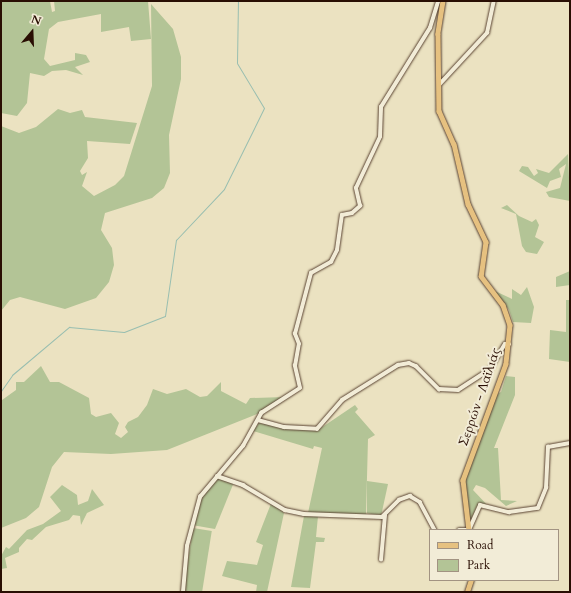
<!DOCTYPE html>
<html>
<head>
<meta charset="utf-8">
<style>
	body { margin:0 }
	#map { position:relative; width:571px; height:593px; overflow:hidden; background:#ebe2c1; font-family:Cardo,serif }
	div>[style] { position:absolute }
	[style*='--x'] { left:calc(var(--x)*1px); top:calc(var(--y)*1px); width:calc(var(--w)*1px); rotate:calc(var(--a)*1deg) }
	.green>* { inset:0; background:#b3c496; transform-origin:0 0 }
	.stream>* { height:1px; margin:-0.5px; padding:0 0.5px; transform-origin:0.5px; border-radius:0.5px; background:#98beb0 }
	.roads { filter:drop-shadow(0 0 1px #5a4332) drop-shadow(0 0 1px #5a4332) }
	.minor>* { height:3.5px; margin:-1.75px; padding:0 1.75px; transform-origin:1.75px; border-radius:1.75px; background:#f2ecd7 }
	.major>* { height:4.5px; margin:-2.25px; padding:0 2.25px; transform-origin:2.25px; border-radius:2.25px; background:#e6c180 }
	span { translate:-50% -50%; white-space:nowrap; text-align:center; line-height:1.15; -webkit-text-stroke:4px #f2ecd7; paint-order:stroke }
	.street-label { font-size:13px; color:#290e03 }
	.frame { position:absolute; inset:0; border:2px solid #290e03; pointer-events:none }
	.legend { position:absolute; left:429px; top:529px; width:130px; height:52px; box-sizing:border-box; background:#f2ecd7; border:1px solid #a29382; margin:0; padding:5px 7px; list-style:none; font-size:12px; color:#290e03 }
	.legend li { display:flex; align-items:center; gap:8px; height:20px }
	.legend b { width:20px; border:1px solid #a29382 }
	.north { position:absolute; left:12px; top:12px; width:40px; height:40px; -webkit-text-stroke:3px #f2ecd7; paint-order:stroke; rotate:19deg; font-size:11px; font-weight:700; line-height:16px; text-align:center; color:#290e03 }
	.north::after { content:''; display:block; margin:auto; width:14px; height:18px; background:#290e03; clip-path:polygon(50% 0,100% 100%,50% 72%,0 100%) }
</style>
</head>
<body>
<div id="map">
	<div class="green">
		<i style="clip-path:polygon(1px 1px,50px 1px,52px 12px,55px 11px,54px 1px,148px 1px,151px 39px,131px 41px,129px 27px,101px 32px,101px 14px,58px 22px,49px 29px,44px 59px,50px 66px,75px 60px,75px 53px,86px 55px,90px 62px,75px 67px,83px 75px,66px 70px,52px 71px,44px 76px,30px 73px,27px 103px,17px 116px,1px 113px)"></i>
		<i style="clip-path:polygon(151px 4px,173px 29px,181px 57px,181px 79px,169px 135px,170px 173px,164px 188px,152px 198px,105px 213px,101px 230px,112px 248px,114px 265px,109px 282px,96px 298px,65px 309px,20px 297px,10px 300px,1px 311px,1px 126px,19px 133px,36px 127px,58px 109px,70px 113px,82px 110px,85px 117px,137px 123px,130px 144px,87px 141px,88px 158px,80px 171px,82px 175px,87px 172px,82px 186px,94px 196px,115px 185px,124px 176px,152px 86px)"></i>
		<i style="clip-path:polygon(568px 154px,570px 201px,549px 197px,546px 192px,560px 188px,566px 164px,559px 169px,561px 177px,550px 181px,547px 188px,519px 171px,522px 166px,528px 167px,534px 176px,538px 173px,536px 169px,549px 173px)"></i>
		<i style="clip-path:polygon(507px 205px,519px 216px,532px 222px,536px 219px,539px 225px,535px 237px,544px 242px,537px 254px,526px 252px,522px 246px,516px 214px,501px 208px)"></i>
		<i style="clip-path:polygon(570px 271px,570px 285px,556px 287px,556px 277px)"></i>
		<i style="clip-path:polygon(527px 287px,534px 307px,531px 323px,513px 322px,509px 310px,495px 291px,512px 299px,512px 289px,521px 295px)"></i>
		<i style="clip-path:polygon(566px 300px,570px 300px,570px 362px,549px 359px,550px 330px,566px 332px)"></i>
		<i style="clip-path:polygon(41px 366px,50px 382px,59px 382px,89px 398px,91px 414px,96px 417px,111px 413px,119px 423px,115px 434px,121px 438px,128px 432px,125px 427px,128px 422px,138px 417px,147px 405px,153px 389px,167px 394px,186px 389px,200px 397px,207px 396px,221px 382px,221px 391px,246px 404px,250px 398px,285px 397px,257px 414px,167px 450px,111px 454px,64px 452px,52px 467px,39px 507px,26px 518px,1px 528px,2px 400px,16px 390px,16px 382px,24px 382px)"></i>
		<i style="clip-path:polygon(506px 376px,515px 377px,515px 395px,494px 448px,498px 448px,501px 500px,517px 501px,506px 506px,485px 488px,476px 485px,473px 490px,490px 508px,477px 506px,469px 524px,464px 495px,466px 475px,495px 395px,501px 392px)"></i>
		<i style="clip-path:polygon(355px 405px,358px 409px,355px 412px,375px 435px,368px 439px,366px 516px,308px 513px,322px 448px,314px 446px,313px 449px,253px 431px,259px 423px,318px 430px)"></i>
		<i style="clip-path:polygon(217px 478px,234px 482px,215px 529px,192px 525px,201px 498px)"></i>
		<i style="clip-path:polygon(367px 481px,388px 484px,381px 516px,367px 513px)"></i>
		<i style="clip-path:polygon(62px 485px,77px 495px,78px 505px,88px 501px,92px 489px,104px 505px,87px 513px,81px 525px,80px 516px,73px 515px,69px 520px,46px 527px,32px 540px,27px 539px,19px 548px,19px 552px,5px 558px,7px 568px,1px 569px,1px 556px,6px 547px,9px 549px,27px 530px,43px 524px,61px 511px,50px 497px)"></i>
		<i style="clip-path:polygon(272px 501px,284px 513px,267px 592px,256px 592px,257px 585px,222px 576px,227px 561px,257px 565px,263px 545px,256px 542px)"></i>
		<i style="clip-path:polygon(304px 516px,318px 516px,316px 537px,325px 538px,324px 542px,316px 542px,310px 588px,291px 587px)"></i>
		<i style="left:193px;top:528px;width:19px;height:64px;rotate:9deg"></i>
	</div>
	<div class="stream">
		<i style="--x:1;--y:391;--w:19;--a:-55"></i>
		<i style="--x:12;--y:375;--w:75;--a:-40.1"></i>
		<i style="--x:69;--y:327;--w:55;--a:5.2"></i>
		<i style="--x:124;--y:332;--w:44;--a:-21.3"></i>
		<i style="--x:165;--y:316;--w:77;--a:-81.8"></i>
		<i style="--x:176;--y:240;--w:70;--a:-46.7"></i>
		<i style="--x:224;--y:189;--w:90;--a:-63.7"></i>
		<i style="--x:264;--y:108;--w:52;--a:-121"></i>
		<i style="--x:237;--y:63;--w:62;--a:-89.1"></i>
	</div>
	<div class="roads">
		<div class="minor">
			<i style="--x:439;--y:85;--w:71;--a:-47.3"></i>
			<i style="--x:487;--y:33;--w:33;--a:-78"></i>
			<i style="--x:258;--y:420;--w:27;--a:15"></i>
			<i style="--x:284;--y:427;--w:33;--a:3"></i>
			<i style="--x:317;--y:429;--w:38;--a:-49"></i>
			<i style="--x:342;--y:400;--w:66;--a:-32"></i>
			<i style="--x:398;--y:365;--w:11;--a:-10"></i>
			<i style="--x:409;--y:363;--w:8;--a:23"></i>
			<i style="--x:416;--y:366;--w:33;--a:45"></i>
			<i style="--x:439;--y:389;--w:19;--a:3"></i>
			<i style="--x:458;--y:390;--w:38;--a:-33"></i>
			<i style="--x:490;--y:369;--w:29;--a:-59"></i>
			<i style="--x:505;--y:344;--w:4;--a:0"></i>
			<i style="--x:217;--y:476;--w:28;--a:19"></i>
			<i style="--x:243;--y:485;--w:49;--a:30.8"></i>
			<i style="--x:285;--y:510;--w:19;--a:12"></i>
			<i style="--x:304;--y:514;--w:78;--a:2.2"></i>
			<i style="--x:382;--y:517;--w:24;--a:-45"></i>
			<i style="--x:399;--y:500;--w:12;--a:-20"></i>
			<i style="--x:410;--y:496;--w:12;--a:31"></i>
			<i style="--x:420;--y:502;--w:32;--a:62"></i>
			<i style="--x:459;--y:530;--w:10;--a:0"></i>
			<i style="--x:469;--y:530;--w:27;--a:-66"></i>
			<i style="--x:480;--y:505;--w:30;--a:14"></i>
			<i style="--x:509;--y:512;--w:29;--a:-8"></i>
			<i style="--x:538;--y:508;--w:22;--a:-68"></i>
			<i style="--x:546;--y:488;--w:41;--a:-87.2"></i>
			<i style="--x:548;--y:447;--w:22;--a:-10"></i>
			<i style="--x:381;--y:560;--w:45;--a:-84.9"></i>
			<i style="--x:183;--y:592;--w:46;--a:-85"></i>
			<i style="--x:187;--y:546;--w:51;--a:-75.1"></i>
			<i style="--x:200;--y:497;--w:67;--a:-49.9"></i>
			<i style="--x:243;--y:446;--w:38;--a:-61"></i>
			<i style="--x:261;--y:413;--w:46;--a:-32.7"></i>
			<i style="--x:300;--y:388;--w:23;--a:-103"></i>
			<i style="--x:295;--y:366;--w:22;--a:-80"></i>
			<i style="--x:299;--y:344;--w:11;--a:-112"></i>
			<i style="--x:295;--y:334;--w:63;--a:-75.3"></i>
			<i style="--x:311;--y:273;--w:23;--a:-29"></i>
			<i style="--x:331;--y:262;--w:13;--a:-63"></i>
			<i style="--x:337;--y:250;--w:35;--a:-82"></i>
			<i style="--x:342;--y:215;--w:10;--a:-11"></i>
			<i style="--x:352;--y:213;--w:11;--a:-41"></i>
			<i style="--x:360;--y:206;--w:18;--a:-103"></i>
			<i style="--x:356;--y:188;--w:56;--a:-64.8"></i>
			<i style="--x:380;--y:137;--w:30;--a:-88"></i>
			<i style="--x:381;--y:107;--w:93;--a:-58.2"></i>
			<i style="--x:430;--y:28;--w:28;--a:-73"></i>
		</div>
		<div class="major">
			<i style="--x:443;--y:1;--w:33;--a:99"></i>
			<i style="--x:438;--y:34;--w:77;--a:89.3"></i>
			<i style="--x:439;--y:111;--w:36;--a:66"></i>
			<i style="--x:454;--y:144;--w:62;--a:76.9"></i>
			<i style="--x:468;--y:204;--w:42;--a:64.7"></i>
			<i style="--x:486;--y:242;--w:34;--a:98"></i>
			<i style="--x:481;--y:276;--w:36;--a:53"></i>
			<i style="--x:503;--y:305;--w:21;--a:71"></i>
			<i style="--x:510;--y:325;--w:39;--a:96"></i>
			<i style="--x:506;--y:364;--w:124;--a:110.3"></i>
			<i style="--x:463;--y:480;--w:50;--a:83.2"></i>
			<i style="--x:467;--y:592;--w:13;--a:-72"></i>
		</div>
	</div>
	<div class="street-label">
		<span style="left:480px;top:397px;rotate:-71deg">Σερρών - Λαϊλιάς</span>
	</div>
	<div class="frame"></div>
	<ul class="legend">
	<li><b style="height:5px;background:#e6c180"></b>Road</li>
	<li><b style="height:11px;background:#b3c496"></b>Park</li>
	</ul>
	<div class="north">N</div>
</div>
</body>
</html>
